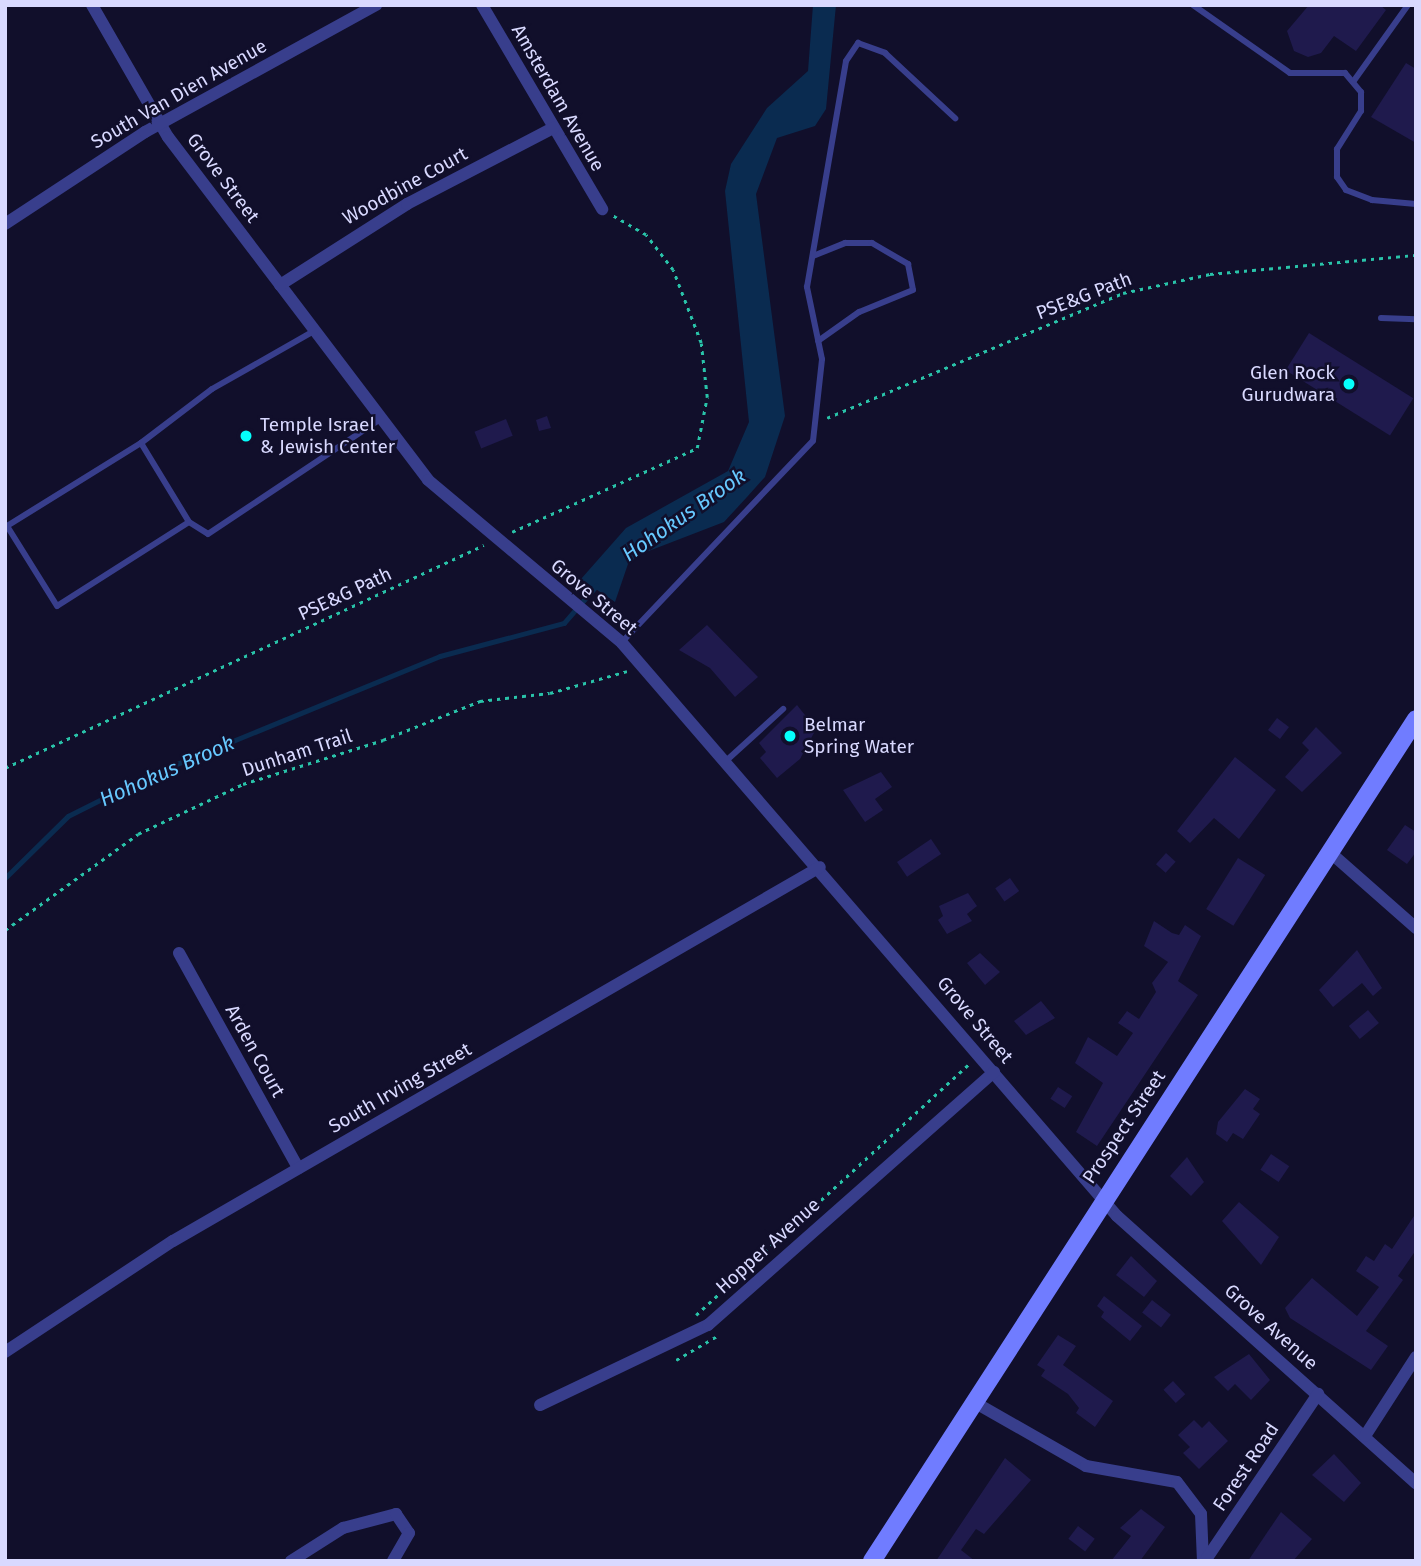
<!DOCTYPE html>
<html>
<head>
<meta charset="utf-8">
<style>
	body { margin:0 }
	#map { position:relative; width:1421px; height:1566px; overflow:hidden; background:#110f2b; font-family:"Fira Sans",sans-serif }
	div>[style] { position:absolute }
	[style*='--x'] { left:calc(var(--x)*1px); top:calc(var(--y)*1px); width:calc(var(--w)*1px); rotate:calc(var(--a)*1deg) }
	.water>* { inset:0; background:#0a2b50 }
	.stream>* { height:4.5px; margin:-2.25px; padding:0 2.25px; transform-origin:2.25px; border-radius:2.25px; background:#0a2b50 }
	.building>* { inset:0; background:#1f1a4d; transform-origin:0 0 }
	.path>* { height:2.5px; margin-top:-1.25px; transform-origin:0; background:repeating-linear-gradient(90deg,#29c3a9 0 3.5px,transparent 0 8.5px) }
	.service>* { height:6px; margin:-3px; padding:0 3px; transform-origin:3px; border-radius:3px; background:#383e8c }
	.minor>* { height:12px; margin:-6px; padding:0 6px; transform-origin:6px; border-radius:6px; background:#383e8c }
	.secondary>* { height:18px; margin:-9px; padding:0 9px; transform-origin:9px; border-radius:9px; background:#707cff }
	.dots>* { width:19px; height:19px; translate:-50% -50%; box-sizing:border-box; border:4px solid #110f2b; border-radius:50% }
	span { translate:-50% -50%; white-space:nowrap; text-align:center; line-height:1.15; -webkit-text-stroke:5px #110f2b; paint-order:stroke }
	.street-label { font-size:19px; color:#d9d9ff }
	.poi-label { font-size:19px; color:#d9d9ff }
	.right { translate:-100% -50%; text-align:right }
	.left { translate:0 -50%; text-align:left }
	.water-label { font-size:21px; color:#67c9ff; font-style:italic }
	.frame { position:absolute; inset:0; border:7px solid #d9d9ff; pointer-events:none }
</style>
</head>
<body>
<div id="map">
	<div class="water">
		<i style="clip-path:polygon(813px 5px,836px 5px,826px 109px,815px 126px,777px 138px,756px 194px,785px 416px,765px 477px,747px 497px,724px 522px,641px 554px,628px 564px,615px 602px,581px 579px,626px 528px,728px 471px,749px 422px,725px 191px,731px 164px,767px 108px,808px 71px)"></i>
	</div>
	<div class="stream">
		<i style="--x:5;--y:878;--w:88;--a:-44.5"></i>
		<i style="--x:68;--y:816;--w:92;--a:-26.6"></i>
		<i style="--x:150;--y:775;--w:313;--a:-22.3"></i>
		<i style="--x:440;--y:656;--w:128;--a:-14.9"></i>
		<i style="--x:564;--y:623;--w:49;--a:-49.1"></i>
	</div>
	<div class="building">
		<i style="clip-path:polygon(1309px 5px,1380px 5px,1386px 10px,1356px 51px,1334px 36px,1321px 53px,1308px 57px,1294px 51px,1287px 31px)"></i>
		<i style="clip-path:polygon(1406px 63px,1416px 69px,1416px 143px,1371px 117px)"></i>
		<i style="left:1309px;top:333px;width:123px;height:44px;rotate:32deg"></i>
		<i style="clip-path:polygon(547px 416px,551px 428px,539px 431px,536px 420px)"></i>
		<i style="left:506px;top:419px;width:18px;height:34px;rotate:68deg"></i>
		<i style="clip-path:polygon(707px 625px,758px 677px,735px 697px,710px 668px,679px 650px)"></i>
		<i style="clip-path:polygon(797px 705px,816px 729px,800px 759px,777px 778px,760px 758px,766px 752px,759px 743px)"></i>
		<i style="left:1277px;top:718px;width:15px;height:15px;rotate:37deg"></i>
		<i style="clip-path:polygon(1316px 727px,1342px 753px,1302px 792px,1285px 777px,1309px 750px,1302px 743px)"></i>
		<i style="clip-path:polygon(1235px 757px,1276px 790px,1239px 839px,1214px 818px,1190px 843px,1177px 831px)"></i>
		<i style="clip-path:polygon(881px 772px,892px 787px,875px 799px,883px 810px,865px 822px,843px 790px)"></i>
		<i style="clip-path:polygon(1405px 825px,1416px 832px,1416px 852px,1407px 864px,1387px 850px)"></i>
		<i style="left:931px;top:839px;width:18px;height:41px;rotate:56deg"></i>
		<i style="left:1166px;top:853px;width:13px;height:15px;rotate:42deg"></i>
		<i style="left:1238px;top:858px;width:32px;height:60px;rotate:32deg"></i>
		<i style="left:1010px;top:878px;width:16px;height:18px;rotate:55deg"></i>
		<i style="clip-path:polygon(968px 893px,977px 906px,967px 914px,972px 921px,947px 934px,938px 920px,943px 916px,939px 906px)"></i>
		<i style="clip-path:polygon(1154px 921px,1172px 933px,1179px 935px,1185px 925px,1201px 936px,1178px 981px,1198px 995px,1097px 1146px,1076px 1132px,1103px 1083px,1075px 1063px,1088px 1037px,1117px 1056px,1133px 1033px,1118px 1023px,1127px 1011px,1139px 1019px,1156px 992px,1152px 983px,1168px 962px,1144px 946px)"></i>
		<i style="clip-path:polygon(1357px 950px,1382px 988px,1373px 996px,1362px 983px,1333px 1007px,1319px 990px)"></i>
		<i style="clip-path:polygon(980px 953px,1000px 972px,985px 985px,967px 963px)"></i>
		<i style="clip-path:polygon(1041px 1001px,1055px 1018px,1026px 1035px,1014px 1021px)"></i>
		<i style="left:1368px;top:1010px;width:17px;height:25px;rotate:50deg"></i>
		<i style="left:1058px;top:1087px;width:17px;height:14px;rotate:33deg"></i>
		<i style="clip-path:polygon(1245px 1089px,1260px 1099px,1253px 1109px,1260px 1114px,1243px 1139px,1233px 1133px,1227px 1142px,1216px 1134px,1218px 1122px)"></i>
		<i style="left:1271px;top:1154px;width:22px;height:19px;rotate:34deg"></i>
		<i style="clip-path:polygon(1187px 1157px,1204px 1182px,1191px 1196px,1170px 1176px)"></i>
		<i style="clip-path:polygon(1239px 1202px,1279px 1237px,1261px 1265px,1222px 1221px)"></i>
		<i style="clip-path:polygon(1416px 1213px,1416px 1250px,1398px 1276px,1403px 1280px,1366px 1331px,1388px 1346px,1371px 1370px,1290px 1318px,1285px 1308px,1312px 1278px,1357px 1316px,1379px 1287px,1356px 1271px,1366px 1256px,1374px 1261px,1385px 1244px,1392px 1249px)"></i>
		<i style="clip-path:polygon(1131px 1256px,1157px 1281px,1144px 1297px,1116px 1275px)"></i>
		<i style="clip-path:polygon(1104px 1296px,1142px 1326px,1130px 1341px,1101px 1317px,1104px 1312px,1097px 1306px)"></i>
		<i style="left:1152px;top:1300px;width:24px;height:16px;rotate:38deg"></i>
		<i style="clip-path:polygon(1058px 1335px,1076px 1346px,1063px 1365px,1113px 1401px,1095px 1427px,1076px 1413px,1079px 1408px,1068px 1394px,1041px 1376px,1045px 1370px,1037px 1365px)"></i>
		<i style="clip-path:polygon(1249px 1354px,1270px 1380px,1251px 1400px,1235px 1384px,1228px 1391px,1214px 1377px)"></i>
		<i style="left:1173px;top:1381px;width:18px;height:13px;rotate:47deg"></i>
		<i style="clip-path:polygon(1194px 1420px,1202px 1428px,1209px 1421px,1228px 1441px,1199px 1469px,1183px 1453px,1190px 1447px,1178px 1435px)"></i>
		<i style="clip-path:polygon(1334px 1454px,1361px 1483px,1344px 1502px,1312px 1475px)"></i>
		<i style="clip-path:polygon(1005px 1458px,1031px 1480px,984px 1534px,976px 1529px,961px 1550px,975px 1561px,936px 1561px)"></i>
		<i style="clip-path:polygon(1141px 1509px,1165px 1527px,1140px 1561px,1111px 1561px,1131px 1536px,1120px 1528px)"></i>
		<i style="clip-path:polygon(1281px 1512px,1312px 1539px,1293px 1561px,1248px 1561px)"></i>
		<i style="left:1078px;top:1526px;width:21px;height:16px;rotate:37deg"></i>
	</div>
	<div class="path">
		<i style="--x:827;--y:418;--w:321;--a:-22.9"></i>
		<i style="--x:1123;--y:293;--w:89;--a:-12.3"></i>
		<i style="--x:1210;--y:274;--w:207;--a:-5.3"></i>
		<i style="--x:512;--y:532;--w:203;--a:-24.4"></i>
		<i style="--x:697;--y:448;--w:52;--a:-78.9"></i>
		<i style="--x:707;--y:397;--w:54;--a:-96.3"></i>
		<i style="--x:701;--y:343;--w:78;--a:-111"></i>
		<i style="--x:673;--y:270;--w:44;--a:-127.6"></i>
		<i style="--x:646;--y:235;--w:38;--a:-150"></i>
		<i style="--x:5;--y:768;--w:528;--a:-24.96"></i>
		<i style="--x:5;--y:930;--w:164;--a:-35.8"></i>
		<i style="--x:138;--y:834;--w:116;--a:-25.5"></i>
		<i style="--x:243;--y:784;--w:147;--a:-17.4"></i>
		<i style="--x:383;--y:740;--w:105;--a:-21.9"></i>
		<i style="--x:480;--y:701;--w:70;--a:-6.5"></i>
		<i style="--x:550;--y:693;--w:80;--a:-15.9"></i>
		<i style="--x:696;--y:1315;--w:372;--a:-42.6"></i>
		<i style="--x:676;--y:1360;--w:50;--a:-30.2"></i>
	</div>
	<div class="service">
		<i style="--x:1193;--y:5;--w:118;--a:35"></i>
		<i style="--x:1290;--y:73;--w:55;--a:0"></i>
		<i style="--x:1345;--y:73;--w:25;--a:50"></i>
		<i style="--x:1361;--y:92;--w:19;--a:90"></i>
		<i style="--x:1361;--y:111;--w:45;--a:122.3"></i>
		<i style="--x:1337;--y:149;--w:28;--a:90"></i>
		<i style="--x:1337;--y:177;--w:16;--a:55"></i>
		<i style="--x:1346;--y:190;--w:28;--a:21"></i>
		<i style="--x:1372;--y:200;--w:44;--a:5.2"></i>
		<i style="--x:1353;--y:82;--w:95;--a:-54.5"></i>
		<i style="--x:813;--y:256;--w:35;--a:-22"></i>
		<i style="--x:845;--y:243;--w:27;--a:0"></i>
		<i style="--x:872;--y:243;--w:42;--a:30.3"></i>
		<i style="--x:908;--y:264;--w:26;--a:79"></i>
		<i style="--x:913;--y:290;--w:58;--a:157.8"></i>
		<i style="--x:859;--y:312;--w:50;--a:144.7"></i>
		<i style="--x:1381;--y:318;--w:35;--a:2"></i>
		<i style="--x:141;--y:443;--w:92;--a:58.7"></i>
		<i style="--x:189;--y:522;--w:22;--a:32"></i>
		<i style="--x:208;--y:534;--w:206;--a:-33.7"></i>
		<i style="--x:189;--y:522;--w:156;--a:147.5"></i>
		<i style="--x:57;--y:606;--w:94;--a:-122"></i>
		<i style="--x:7;--y:526;--w:158;--a:-31.8"></i>
		<i style="--x:141;--y:443;--w:89;--a:-37.3"></i>
		<i style="--x:212;--y:389;--w:117;--a:-29.6"></i>
		<i style="--x:622;--y:642;--w:277;--a:-46.5"></i>
		<i style="--x:813;--y:441;--w:82;--a:-83.7"></i>
		<i style="--x:822;--y:359;--w:74;--a:-101.8"></i>
		<i style="--x:807;--y:287;--w:229;--a:-80.2"></i>
		<i style="--x:846;--y:61;--w:22;--a:-56"></i>
		<i style="--x:858;--y:43;--w:29;--a:20"></i>
		<i style="--x:885;--y:53;--w:96;--a:42.9"></i>
		<i style="--x:727;--y:760;--w:76;--a:-42.3"></i>
	</div>
	<div class="minor">
		<i style="--x:92;--y:5;--w:152;--a:60.1"></i>
		<i style="--x:168;--y:137;--w:430;--a:52.8"></i>
		<i style="--x:428;--y:480;--w:253;--a:40"></i>
		<i style="--x:622;--y:643;--w:757;--a:49.18"></i>
		<i style="--x:1117;--y:1216;--w:401;--a:41.8"></i>
		<i style="--x:482;--y:5;--w:237;--a:59.5"></i>
		<i style="--x:5;--y:224;--w:168;--a:-33.3"></i>
		<i style="--x:145;--y:132;--w:264;--a:-28.8"></i>
		<i style="--x:280;--y:285;--w:151;--a:-32.5"></i>
		<i style="--x:407;--y:204;--w:165;--a:-27.5"></i>
		<i style="--x:1332;--y:854;--w:112;--a:41.4"></i>
		<i style="--x:179;--y:953;--w:246;--a:61"></i>
		<i style="--x:5;--y:1352;--w:201;--a:-33.5"></i>
		<i style="--x:173;--y:1241;--w:747;--a:-30.03"></i>
		<i style="--x:974;--y:1402;--w:129;--a:29.7"></i>
		<i style="--x:1086;--y:1466;--w:92;--a:10"></i>
		<i style="--x:1177;--y:1482;--w:40;--a:53"></i>
		<i style="--x:1201;--y:1514;--w:47;--a:87.6"></i>
		<i style="--x:540;--y:1405;--w:186;--a:-25.5"></i>
		<i style="--x:708;--y:1325;--w:382;--a:-41.5"></i>
		<i style="--x:1365;--y:1436;--w:94;--a:-57.2"></i>
		<i style="--x:291;--y:1561;--w:62;--a:-32.4"></i>
		<i style="--x:343;--y:1528;--w:55;--a:-14.8"></i>
		<i style="--x:396;--y:1514;--w:23;--a:56"></i>
		<i style="--x:409;--y:1533;--w:32;--a:120"></i>
		<i style="--x:1205;--y:1561;--w:202;--a:-55.9"></i>
	</div>
	<div class="secondary">
		<i style="--x:872;--y:1561;--w:1002;--a:-57.13"></i>
	</div>
	<div class="dots">
		<i style="left:1349px;top:384px;background:#05fffc"></i>
		<i style="left:246px;top:436px;background:#05fffc"></i>
		<i style="left:790px;top:736px;background:#05fffc"></i>
	</div>
	<div class="street-label">
		<span style="left:179px;top:94px;rotate:-30deg">South Van Dien Avenue</span>
		<span style="left:558px;top:98px;rotate:60deg">Amsterdam Avenue</span>
		<span style="left:223px;top:178px;rotate:53deg">Grove Street</span>
		<span style="left:405px;top:186px;rotate:-29deg">Woodbine Court</span>
		<span style="left:1084px;top:296px;rotate:-21deg">PSE&amp;G Path</span>
		<span style="left:345px;top:594px;rotate:-25deg">PSE&amp;G Path</span>
		<span style="left:594px;top:597px;rotate:40deg">Grove Street</span>
		<span style="left:297px;top:753px;rotate:-18deg">Dunham Trail</span>
		<span style="left:975px;top:1020px;rotate:50deg">Grove Street</span>
		<span style="left:255px;top:1051px;rotate:61deg">Arden Court</span>
		<span style="left:400px;top:1088px;rotate:-30deg">South Irving Street</span>
		<span style="left:1124px;top:1127px;rotate:-56deg">Prospect Street</span>
		<span style="left:768px;top:1246px;rotate:-42deg">Hopper Avenue</span>
		<span style="left:1271px;top:1327px;rotate:42deg">Grove Avenue</span>
		<span style="left:1246px;top:1467px;rotate:-56deg">Forest Road</span>
	</div>
	<div class="poi-label">
		<span class="right" style="left:1335px;top:384px">Glen Rock<br>Gurudwara</span>
		<span class="left" style="left:260px;top:436px">Temple Israel<br>&amp; Jewish Center</span>
		<span class="left" style="left:804px;top:736px">Belmar<br>Spring Water</span>
	</div>
	<div class="water-label">
		<span style="left:684px;top:515px;rotate:-35deg">Hohokus Brook</span>
		<span style="left:167px;top:771px;rotate:-24deg">Hohokus Brook</span>
	</div>
	<div class="frame"></div>
</div>
</body>
</html>
